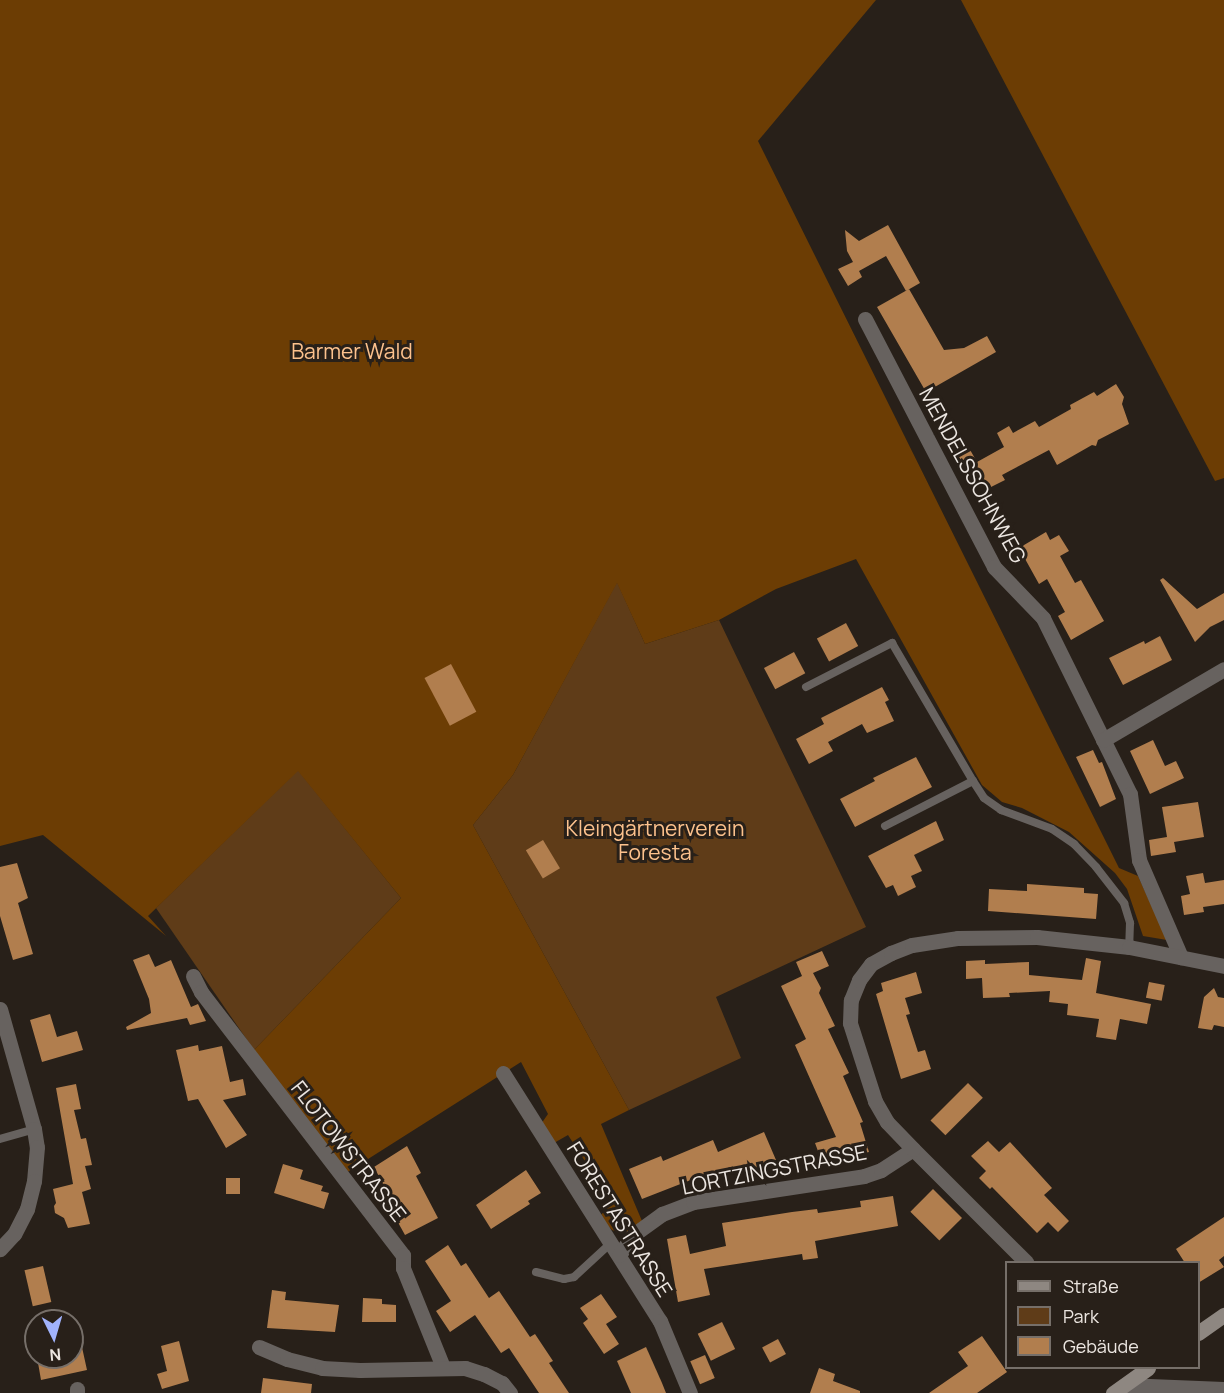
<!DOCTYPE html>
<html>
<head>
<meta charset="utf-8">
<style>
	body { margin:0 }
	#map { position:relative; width:1224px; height:1393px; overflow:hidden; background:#282019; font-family:Manrope,sans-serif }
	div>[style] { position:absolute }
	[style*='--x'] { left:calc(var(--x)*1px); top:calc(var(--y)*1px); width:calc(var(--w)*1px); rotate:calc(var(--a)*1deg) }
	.green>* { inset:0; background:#5f3c18 }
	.forest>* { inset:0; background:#6c3d04 }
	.building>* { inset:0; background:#b17e4e; transform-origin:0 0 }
	.lane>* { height:8px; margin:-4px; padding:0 4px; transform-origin:4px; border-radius:4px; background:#67625f }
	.street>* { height:15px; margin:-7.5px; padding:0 7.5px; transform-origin:7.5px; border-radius:7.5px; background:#67625f }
	.secondary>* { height:15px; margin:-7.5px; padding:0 7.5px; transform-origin:7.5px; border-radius:7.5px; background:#8e8781 }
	span { translate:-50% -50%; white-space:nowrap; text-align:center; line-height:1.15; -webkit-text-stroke:6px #282019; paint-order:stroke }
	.park-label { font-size:21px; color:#fdc28d }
	.street-label { font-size:21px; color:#ece6e1 }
	.legend { position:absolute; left:1005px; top:1261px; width:195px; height:108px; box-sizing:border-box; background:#282019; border:2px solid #766f69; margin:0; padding:8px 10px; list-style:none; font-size:18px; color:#ece6e1 }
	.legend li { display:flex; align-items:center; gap:12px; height:30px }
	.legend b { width:30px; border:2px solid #766f69 }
	.north { position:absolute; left:24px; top:1309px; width:60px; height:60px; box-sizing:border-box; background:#282019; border:2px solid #766f69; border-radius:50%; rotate:175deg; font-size:16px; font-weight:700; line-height:24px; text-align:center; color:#ece6e1 }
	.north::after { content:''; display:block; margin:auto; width:21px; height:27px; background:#a1b3fd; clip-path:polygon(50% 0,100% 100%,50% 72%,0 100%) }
</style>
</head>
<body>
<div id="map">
	<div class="green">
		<i style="clip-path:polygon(617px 582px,645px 644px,719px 620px,866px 927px,716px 997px,741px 1058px,629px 1110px,473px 825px,513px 775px)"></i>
		<i style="clip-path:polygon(298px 770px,401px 898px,254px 1050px,156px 908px)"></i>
	</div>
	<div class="forest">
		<i style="clip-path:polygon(0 0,876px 0,758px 141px,1119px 868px,1138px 876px,1167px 940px,1143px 936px,1127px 889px,1115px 873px,1069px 832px,1022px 808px,1002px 802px,982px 785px,856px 559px,776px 589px,719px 620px,645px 644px,617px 583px,513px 775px,473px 825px,629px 1110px,601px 1124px,642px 1221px,631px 1230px,621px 1233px,612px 1230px,605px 1223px,600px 1216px,612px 1203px,568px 1135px,554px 1143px,541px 1124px,548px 1114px,521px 1062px,346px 1173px,254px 1050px,401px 898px,298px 771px,148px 916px,166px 936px,43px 835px,0 846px)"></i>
		<i style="clip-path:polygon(961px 0,1224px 0,1224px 478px,1215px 481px)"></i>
	</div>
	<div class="building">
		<i style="clip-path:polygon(888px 225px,920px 283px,906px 291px,886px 256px,859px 271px,862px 277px,848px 286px,838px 269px,853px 262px,847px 251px,845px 230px,859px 241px)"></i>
		<i style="clip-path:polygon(909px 289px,944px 350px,964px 348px,987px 336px,996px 352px,926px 392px,877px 307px)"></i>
		<i style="clip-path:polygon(1116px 384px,1124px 397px,1122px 404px,1129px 424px,1098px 440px,1096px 446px,1092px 445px,1057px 465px,1049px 450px,1002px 475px,1005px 480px,991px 487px,989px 483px,977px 488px,957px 454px,969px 448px,977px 462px,1004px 447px,997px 433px,1009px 426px,1013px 433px,1035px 421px,1039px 427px,1071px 409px,1070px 405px,1094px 392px,1097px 396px)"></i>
		<i style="clip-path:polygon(1046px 532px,1050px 540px,1059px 535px,1069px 551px,1060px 556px,1075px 583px,1081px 580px,1104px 621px,1071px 640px,1058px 616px,1065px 612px,1047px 579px,1039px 584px,1019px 548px)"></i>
		<i style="clip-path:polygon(1163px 578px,1197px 609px,1224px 593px,1224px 620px,1210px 627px,1195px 642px,1160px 580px)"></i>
		<i style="left:846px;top:623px;width:26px;height:33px;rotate:62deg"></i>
		<i style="clip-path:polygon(1160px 636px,1172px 660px,1123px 685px,1109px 658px,1144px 641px,1145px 644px)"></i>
		<i style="left:794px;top:652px;width:24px;height:34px;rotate:62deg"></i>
		<i style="left:451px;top:664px;width:54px;height:30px;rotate:62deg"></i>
		<i style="clip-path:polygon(882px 687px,889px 700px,885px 702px,894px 721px,867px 733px,862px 724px,828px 742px,833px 751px,809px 764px,796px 739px,824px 724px,821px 718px)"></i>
		<i style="clip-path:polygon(1153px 740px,1165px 766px,1176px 761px,1184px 778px,1150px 794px,1130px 751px)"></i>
		<i style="clip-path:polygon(1093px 750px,1099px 763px,1102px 762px,1116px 799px,1100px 807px,1076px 757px)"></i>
		<i style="clip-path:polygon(916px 757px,932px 787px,855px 827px,840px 799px,875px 781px,873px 778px)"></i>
		<i style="clip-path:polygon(1198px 802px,1204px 837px,1174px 842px,1176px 852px,1151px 856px,1149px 840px,1167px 837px,1162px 807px)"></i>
		<i style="clip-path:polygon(936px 821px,944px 840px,914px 855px,922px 871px,911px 876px,916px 887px,898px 896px,893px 885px,886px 888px,868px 856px)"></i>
		<i style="left:543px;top:840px;width:33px;height:20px;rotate:59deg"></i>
		<i style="clip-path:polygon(17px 863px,28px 898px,18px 903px,33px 954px,13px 960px,0 916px,0 867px)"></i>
		<i style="clip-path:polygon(1203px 873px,1205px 883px,1224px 880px,1224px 904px,1203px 907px,1204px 912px,1184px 915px,1181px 896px,1190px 894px,1186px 876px)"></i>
		<i style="clip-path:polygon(1027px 884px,1084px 888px,1084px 893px,1098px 894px,1096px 919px,988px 911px,989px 889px,1027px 891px)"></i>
		<i style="clip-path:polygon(822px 951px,829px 966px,813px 973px,821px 988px,819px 993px,835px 1026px,828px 1029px,849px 1073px,843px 1076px,863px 1122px,860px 1123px,869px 1152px,822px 1162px,815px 1143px,836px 1137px,795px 1045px,806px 1039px,781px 986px,802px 976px,796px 962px)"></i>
		<i style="clip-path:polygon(149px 954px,155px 967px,171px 960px,191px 1007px,198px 1004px,206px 1021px,190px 1025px,187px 1018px,127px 1030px,126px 1027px,151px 1013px,149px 999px,133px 960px)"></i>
		<i style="clip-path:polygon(1086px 958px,1101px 961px,1096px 993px,1151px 1004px,1147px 1024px,1120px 1019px,1116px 1040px,1096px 1037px,1099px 1019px,1067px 1015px,1068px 1004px,1049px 1002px,1050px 991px,1009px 993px,1010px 997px,983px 998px,982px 978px,966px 979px,966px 961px,985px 960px,985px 964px,1029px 962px,1029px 975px,1082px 980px)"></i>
		<i style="clip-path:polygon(916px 972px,922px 993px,905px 998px,910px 1014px,906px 1015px,918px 1052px,925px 1050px,931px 1069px,901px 1079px,876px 994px,883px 991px,881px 983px)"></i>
		<i style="left:1149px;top:982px;width:16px;height:16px;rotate:11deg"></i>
		<i style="clip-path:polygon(1214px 988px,1218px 997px,1224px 998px,1224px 1027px,1214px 1025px,1212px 1030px,1198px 1028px,1204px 997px)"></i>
		<i style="clip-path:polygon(50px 1014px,57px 1037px,77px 1031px,83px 1050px,42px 1062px,30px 1020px)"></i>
		<i style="clip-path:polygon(198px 1045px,199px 1051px,222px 1046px,230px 1082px,243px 1079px,246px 1095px,223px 1100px,247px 1135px,226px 1148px,198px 1099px,188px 1101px,176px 1050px)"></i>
		<i style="left:968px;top:1083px;width:21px;height:53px;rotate:45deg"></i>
		<i style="clip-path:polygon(76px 1084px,81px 1109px,74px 1110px,81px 1139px,86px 1138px,92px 1165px,85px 1166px,91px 1189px,82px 1192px,90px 1224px,68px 1228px,64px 1218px,55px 1213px,54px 1206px,56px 1203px,53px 1189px,73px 1184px,56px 1088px)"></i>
		<i style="clip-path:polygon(764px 1132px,776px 1160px,744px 1174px,741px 1166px,703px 1182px,701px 1176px,642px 1199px,629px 1169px,661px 1156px,663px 1161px,713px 1140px,718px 1152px)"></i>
		<i style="clip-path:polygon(988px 1141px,999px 1152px,1010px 1142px,1052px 1188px,1044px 1195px,1069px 1221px,1058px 1232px,1048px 1222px,1037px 1233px,992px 1187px,990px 1189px,979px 1178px,986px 1171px,971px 1156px)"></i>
		<i style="clip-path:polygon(407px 1146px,421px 1173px,416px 1176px,438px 1218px,405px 1235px,390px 1208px,388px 1200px,391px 1199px,374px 1167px)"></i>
		<i style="clip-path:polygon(283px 1164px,303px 1170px,300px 1179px,323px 1186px,321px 1191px,329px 1193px,324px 1209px,274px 1193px)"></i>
		<i style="clip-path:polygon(526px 1170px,541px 1193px,528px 1201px,530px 1204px,491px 1229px,476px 1205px)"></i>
		<i style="left:226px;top:1178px;width:14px;height:16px"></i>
		<i style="left:933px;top:1189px;width:41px;height:32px;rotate:45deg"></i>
		<i style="clip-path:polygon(893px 1196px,898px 1226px,815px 1241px,818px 1258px,803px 1260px,802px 1254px,704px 1269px,710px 1295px,678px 1302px,667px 1239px,686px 1235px,690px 1254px,726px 1246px,722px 1223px,792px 1212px,817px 1209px,818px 1213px,861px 1207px,860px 1201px)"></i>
		<i style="clip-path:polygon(1224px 1217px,1224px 1256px,1219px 1260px,1224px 1267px,1198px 1283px,1198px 1263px,1185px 1263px,1176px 1249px)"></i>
		<i style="clip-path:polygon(448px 1245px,461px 1266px,466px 1263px,489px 1298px,499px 1291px,530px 1337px,535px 1334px,553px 1361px,549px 1363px,569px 1393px,539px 1393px,509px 1348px,501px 1353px,475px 1315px,450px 1332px,436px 1311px,451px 1301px,425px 1261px)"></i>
		<i style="left:43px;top:1266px;width:37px;height:19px;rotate:77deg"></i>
		<i style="clip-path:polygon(272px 1290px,286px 1292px,285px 1300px,339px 1305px,335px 1332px,267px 1328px)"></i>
		<i style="clip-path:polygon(601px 1294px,617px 1317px,606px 1324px,619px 1344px,604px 1354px,583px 1323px,588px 1319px,580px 1308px)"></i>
		<i style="clip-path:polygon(363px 1298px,382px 1299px,382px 1304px,396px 1305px,396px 1322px,362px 1322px)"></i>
		<i style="left:722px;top:1322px;width:30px;height:27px;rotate:64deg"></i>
		<i style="clip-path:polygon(72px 1329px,78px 1329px,87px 1370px,41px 1380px,37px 1357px,72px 1357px)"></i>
		<i style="clip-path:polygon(982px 1336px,1007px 1372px,977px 1393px,929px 1393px,968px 1366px,958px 1352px)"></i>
		<i style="left:778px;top:1339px;width:17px;height:18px;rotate:62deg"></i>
		<i style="clip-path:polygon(179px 1341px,189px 1381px,162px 1389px,157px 1374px,167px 1371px,161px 1346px)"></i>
		<i style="clip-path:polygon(646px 1347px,662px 1383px,666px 1393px,631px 1393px,617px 1361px)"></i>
		<i style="left:705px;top:1355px;width:25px;height:16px;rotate:67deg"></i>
		<i style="clip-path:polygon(819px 1368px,835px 1374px,833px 1381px,860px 1391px,860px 1393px,810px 1393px)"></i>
		<i style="clip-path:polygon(263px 1378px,312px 1384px,311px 1393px,261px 1393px)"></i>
	</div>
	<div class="lane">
		<i style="--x:806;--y:687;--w:97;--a:-27.1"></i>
		<i style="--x:892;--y:643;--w:160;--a:59.6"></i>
		<i style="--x:885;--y:826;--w:99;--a:-27.1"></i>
		<i style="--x:973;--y:781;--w:20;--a:57"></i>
		<i style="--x:984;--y:798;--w:21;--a:35"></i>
		<i style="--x:1001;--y:810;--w:54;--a:20.4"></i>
		<i style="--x:1052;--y:829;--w:27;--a:34"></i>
		<i style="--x:1074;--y:844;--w:32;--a:46"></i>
		<i style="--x:1096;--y:867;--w:46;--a:52.1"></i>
		<i style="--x:1124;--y:903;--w:21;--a:73"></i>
		<i style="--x:1130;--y:923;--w:24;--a:92"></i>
		<i style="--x:0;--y:1139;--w:35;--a:-16"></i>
		<i style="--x:536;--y:1272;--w:29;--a:14"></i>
		<i style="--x:564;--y:1279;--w:10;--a:-11"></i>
		<i style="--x:574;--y:1277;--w:50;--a:-42.6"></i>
	</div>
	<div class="street">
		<i style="--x:865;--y:319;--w:280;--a:62.5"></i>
		<i style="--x:994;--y:567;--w:71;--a:46.1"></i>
		<i style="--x:1043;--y:618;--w:196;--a:63.7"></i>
		<i style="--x:1130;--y:794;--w:67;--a:82.2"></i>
		<i style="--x:1139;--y:860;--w:106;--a:66.6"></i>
		<i style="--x:1103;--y:740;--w:140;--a:-30.4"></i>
		<i style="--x:193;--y:976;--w:18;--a:63"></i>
		<i style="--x:201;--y:992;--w:332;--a:52.5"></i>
		<i style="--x:403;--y:1255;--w:13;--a:90"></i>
		<i style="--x:403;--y:1268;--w:107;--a:68"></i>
		<i style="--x:0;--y:1009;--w:125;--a:74.2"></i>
		<i style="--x:34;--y:1129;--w:18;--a:81"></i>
		<i style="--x:37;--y:1147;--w:34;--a:95"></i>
		<i style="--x:34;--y:1181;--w:29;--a:104"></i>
		<i style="--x:27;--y:1209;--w:28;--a:117"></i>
		<i style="--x:14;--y:1234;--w:21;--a:133"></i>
		<i style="--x:503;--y:1073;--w:294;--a:57.7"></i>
		<i style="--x:660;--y:1321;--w:78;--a:67.4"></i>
		<i style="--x:913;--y:1149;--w:160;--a:45"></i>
		<i style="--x:619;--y:1255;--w:24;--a:-55"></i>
		<i style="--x:633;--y:1235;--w:36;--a:-36"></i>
		<i style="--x:662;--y:1214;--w:33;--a:-21"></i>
		<i style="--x:693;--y:1202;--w:173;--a:-8.6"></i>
		<i style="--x:864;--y:1176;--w:18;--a:-19"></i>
		<i style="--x:881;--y:1170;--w:38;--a:-33"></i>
		<i style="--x:913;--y:1149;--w:37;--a:-134"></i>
		<i style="--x:887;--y:1122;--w:24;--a:-120"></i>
		<i style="--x:875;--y:1101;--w:82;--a:-107.8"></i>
		<i style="--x:850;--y:1023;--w:23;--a:-88"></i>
		<i style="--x:851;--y:1000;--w:22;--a:-68"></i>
		<i style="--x:859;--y:980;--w:20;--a:-53"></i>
		<i style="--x:871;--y:964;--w:23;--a:-29"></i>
		<i style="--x:891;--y:953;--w:22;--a:-21"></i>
		<i style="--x:912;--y:945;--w:47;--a:-8.7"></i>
		<i style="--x:958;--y:938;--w:79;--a:-0.7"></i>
		<i style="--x:1037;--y:937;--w:93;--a:6.2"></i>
		<i style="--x:1129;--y:947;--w:97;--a:11.3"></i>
		<i style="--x:259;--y:1347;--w:30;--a:23"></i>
		<i style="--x:287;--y:1359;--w:36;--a:14"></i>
		<i style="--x:322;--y:1368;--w:38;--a:3"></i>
		<i style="--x:360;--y:1370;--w:105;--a:-1.1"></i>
		<i style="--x:465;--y:1368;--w:20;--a:18"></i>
		<i style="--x:484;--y:1374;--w:20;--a:27"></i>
		<i style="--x:502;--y:1383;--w:13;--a:51"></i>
		<i style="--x:1125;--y:1385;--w:99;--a:2.3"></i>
		<i style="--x:77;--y:1389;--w:4;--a:90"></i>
	</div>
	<div class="secondary">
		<i style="--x:1198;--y:1333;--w:32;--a:-35"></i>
		<i style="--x:1113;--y:1393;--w:43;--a:-35.5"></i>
	</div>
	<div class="park-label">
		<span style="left:352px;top:351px">Barmer Wald</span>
		<span style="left:655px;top:840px">Kleingärtnerverein<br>Foresta</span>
	</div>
	<div class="street-label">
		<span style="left:973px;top:475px;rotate:61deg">MENDELSSOHNWEG</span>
		<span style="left:349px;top:1151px;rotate:52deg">FLOTOWSTRASSE</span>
		<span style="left:774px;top:1169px;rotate:-11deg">LORTZINGSTRASSE</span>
		<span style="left:620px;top:1219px;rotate:58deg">FORESTASTRASSE</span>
	</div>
	<ul class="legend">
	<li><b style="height:8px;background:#8e8781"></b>Straße</li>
	<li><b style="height:16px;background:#5f3c18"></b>Park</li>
	<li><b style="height:16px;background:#b17e4e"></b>Gebäude</li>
	</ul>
	<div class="north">N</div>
</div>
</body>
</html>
